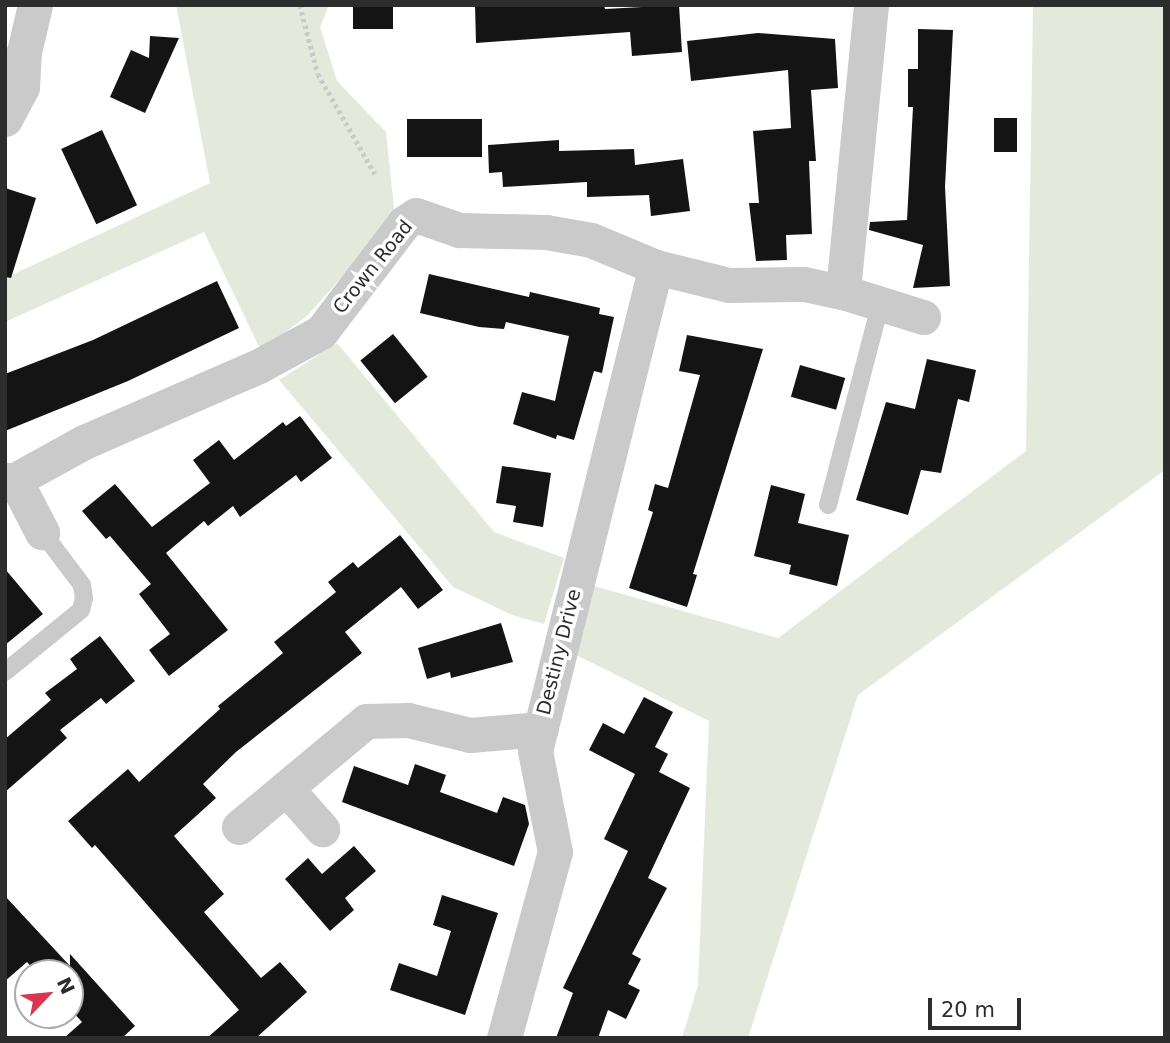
<!DOCTYPE html>
<html>
<head>
<meta charset="utf-8">
<style>
	body { margin:0 }
	#map { position:relative; width:1170px; height:1043px; overflow:hidden; background:#fff; font-family:"DejaVu Sans",sans-serif }
	div>[style] { position:absolute }
	[style*='--x'] { left:calc(var(--x)*1px); top:calc(var(--y)*1px); width:calc(var(--w)*1px); rotate:calc(var(--a)*1deg) }
	.green>* { inset:0; background:#e4eadb }
	.building>* { inset:0; background:#141414; transform-origin:0 0 }
	.path>* { height:4.5px; margin-top:-2.25px; transform-origin:0; background:repeating-linear-gradient(90deg,#cacaca 0 3.5px,transparent 0 7px) }
	.service>* { height:18px; margin:-9px; padding:0 9px; transform-origin:9px; border-radius:9px; background:#cacaca }
	.minor>* { height:35px; margin:-17.5px; padding:0 17.5px; transform-origin:17.5px; border-radius:17.5px; background:#cacaca }
	span { translate:-50% -50%; white-space:nowrap; text-align:center; line-height:1.15; -webkit-text-stroke:7px #fff; paint-order:stroke }
	.street-label { font-size:19px; color:#2d2d2d }
	.frame { position:absolute; inset:0; border:7px solid #2d2d2d; pointer-events:none }
	.north { position:absolute; left:14px; top:959px; width:70px; height:70px; box-sizing:border-box; background:#fff; border:2px solid #ababab; border-radius:50%; rotate:64deg; font-size:19px; font-weight:700; line-height:28px; text-align:center; color:#2d2d2d }
	.north::after { content:''; display:block; margin:auto; width:24px; height:32px; background:#e0334d; clip-path:polygon(50% 0,100% 100%,50% 72%,0 100%) }
	.scale { position:absolute; left:928px; top:998px; width:93px; height:32px; box-sizing:border-box; border:4px solid #2d2d2d; border-top:0; padding-left:9px; font-size:21px; line-height:24px; white-space:nowrap; color:#2d2d2d; -webkit-text-stroke:5px #fff; paint-order:stroke }
</style>
</head>
<body>
<div id="map">
	<div class="green">
		<i style="clip-path:polygon(176px 5px,329px 5px,320px 27px,337px 81px,386px 132px,395px 217px,308px 315px,261px 351px,204px 232px,5px 322px,5px 278px,210px 183px)"></i>
		<i style="clip-path:polygon(1033px 5px,1165px 5px,1165px 470px,858px 695px,748px 1038px,682px 1038px,698px 985px,709px 721px,574px 654px,594px 586px,778px 638px,1026px 451px)"></i>
		<i style="clip-path:polygon(337px 343px,494px 532px,564px 558px,544px 624px,512px 615px,453px 587px,279px 380px)"></i>
	</div>
	<div class="building">
		<i style="left:353px;top:5px;width:40px;height:24px"></i>
		<i style="clip-path:polygon(475px 5px,604px 5px,605px 9px,679px 5px,682px 52px,632px 56px,630px 32px,476px 43px)"></i>
		<i style="clip-path:polygon(918px 29px,953px 30px,945px 187px,950px 286px,913px 288px,923px 245px,869px 230px,870px 222px,907px 220px,913px 107px,908px 107px,908px 69px,918px 69px)"></i>
		<i style="clip-path:polygon(758px 33px,835px 39px,838px 88px,811px 90px,816px 161px,809px 161px,812px 234px,786px 235px,787px 260px,756px 261px,749px 203px,759px 203px,753px 131px,791px 128px,788px 70px,691px 81px,687px 41px)"></i>
		<i style="clip-path:polygon(150px 36px,179px 38px,145px 113px,110px 97px,131px 50px,149px 58px)"></i>
		<i style="left:994px;top:118px;width:23px;height:34px"></i>
		<i style="left:407px;top:119px;width:75px;height:38px"></i>
		<i style="left:102px;top:130px;width:83px;height:45px;rotate:65deg"></i>
		<i style="clip-path:polygon(559px 140px,559px 151px,634px 149px,635px 165px,683px 159px,690px 211px,651px 216px,649px 195px,587px 197px,587px 182px,503px 187px,502px 172px,489px 173px,488px 145px)"></i>
		<i style="clip-path:polygon(5px 188px,36px 198px,11px 278px,5px 277px)"></i>
		<i style="clip-path:polygon(429px 274px,529px 297px,530px 292px,600px 308px,599px 314px,614px 317px,602px 373px,594px 371px,574px 440px,557px 435px,556px 439px,513px 424px,522px 392px,555px 401px,569px 336px,506px 322px,504px 329px,479px 327px,420px 313px)"></i>
		<i style="clip-path:polygon(217px 281px,239px 328px,128px 381px,5px 431px,5px 374px,93px 340px)"></i>
		<i style="left:393px;top:334px;width:55px;height:42px;rotate:51deg"></i>
		<i style="clip-path:polygon(687px 335px,763px 349px,693px 574px,697px 575px,687px 607px,629px 588px,653px 512px,648px 510px,655px 484px,668px 488px,700px 375px,679px 371px)"></i>
		<i style="clip-path:polygon(927px 359px,976px 370px,969px 402px,958px 399px,941px 473px,921px 470px,908px 515px,856px 500px,886px 402px,915px 409px)"></i>
		<i style="left:800px;top:365px;width:47px;height:33px;rotate:16deg"></i>
		<i style="clip-path:polygon(300px 416px,332px 458px,301px 482px,296px 475px,240px 517px,233px 506px,208px 526px,204px 521px,166px 553px,228px 630px,169px 676px,149px 650px,170px 634px,139px 594px,151px 584px,110px 536px,106px 539px,82px 511px,115px 484px,152px 527px,210px 483px,193px 460px,219px 440px,234px 460px,283px 422px,286px 426px)"></i>
		<i style="clip-path:polygon(502px 466px,551px 473px,543px 527px,513px 522px,516px 506px,496px 503px)"></i>
		<i style="clip-path:polygon(771px 485px,805px 494px,798px 523px,849px 535px,837px 586px,789px 574px,791px 565px,754px 556px)"></i>
		<i style="clip-path:polygon(400px 535px,443px 590px,418px 609px,401px 587px,345px 632px,362px 653px,236px 752px,203px 784px,216px 798px,174px 836px,224px 894px,204px 912px,261px 978px,280px 962px,307px 992px,256px 1038px,207px 1038px,239px 1010px,95px 845px,92px 848px,68px 821px,128px 769px,139px 782px,220px 709px,218px 706px,283px 653px,274px 642px,336px 592px,328px 582px,353px 562px,358px 568px)"></i>
		<i style="clip-path:polygon(5px 569px,43px 614px,5px 645px)"></i>
		<i style="clip-path:polygon(501px 623px,513px 662px,451px 678px,450px 672px,427px 679px,418px 648px)"></i>
		<i style="clip-path:polygon(100px 636px,135px 681px,106px 704px,101px 698px,60px 730px,67px 738px,5px 792px,5px 739px,51px 700px,45px 693px,77px 669px,70px 659px)"></i>
		<i style="clip-path:polygon(644px 697px,673px 712px,655px 747px,668px 754px,659px 772px,690px 788px,648px 878px,667px 888px,632px 954px,641px 959px,628px 984px,640px 990px,626px 1019px,608px 1010px,598px 1038px,556px 1038px,573px 993px,563px 988px,628px 851px,604px 839px,635px 774px,589px 750px,603px 723px,624px 734px)"></i>
		<i style="clip-path:polygon(415px 764px,446px 775px,440px 792px,497px 813px,503px 797px,525px 805px,529px 824px,514px 866px,342px 802px,354px 766px,408px 785px)"></i>
		<i style="clip-path:polygon(354px 846px,376px 871px,345px 898px,354px 910px,330px 931px,285px 879px,308px 858px,322px 874px)"></i>
		<i style="clip-path:polygon(442px 895px,498px 913px,465px 1015px,390px 990px,399px 963px,437px 976px,451px 931px,433px 925px)"></i>
		<i style="clip-path:polygon(5px 896px,70px 966px,70px 954px,135px 1026px,122px 1038px,64px 1038px,82px 1022px,70px 1009px,70px 973px,37px 973px,27px 962px,5px 981px)"></i>
	</div>
	<div class="path">
		<i style="--x:300;--y:5;--w:71;--a:75.4"></i>
		<i style="--x:318;--y:74;--w:115;--a:60.3"></i>
	</div>
	<div class="service">
		<i style="--x:828;--y:505;--w:206;--a:-75.4"></i>
		<i style="--x:5;--y:672;--w:98;--a:-39.2"></i>
		<i style="--x:81;--y:610;--w:12;--a:-76"></i>
		<i style="--x:84;--y:598;--w:13;--a:-99"></i>
		<i style="--x:82;--y:585;--w:66;--a:-127"></i>
	</div>
	<div class="minor">
		<i style="--x:871;--y:5;--w:288;--a:95.6"></i>
		<i style="--x:843;--y:292;--w:84;--a:17.4"></i>
		<i style="--x:5;--y:119;--w:36;--a:-62"></i>
		<i style="--x:22;--y:87;--w:35;--a:-87"></i>
		<i style="--x:24;--y:52;--w:48;--a:-76.8"></i>
		<i style="--x:5;--y:480;--w:10;--a:0"></i>
		<i style="--x:15;--y:480;--w:59;--a:62.6"></i>
		<i style="--x:15;--y:480;--w:79;--a:-28.8"></i>
		<i style="--x:84;--y:442;--w:191;--a:-23.5"></i>
		<i style="--x:259;--y:366;--w:71;--a:-28.7"></i>
		<i style="--x:321;--y:332;--w:137;--a:-52.7"></i>
		<i style="--x:404;--y:223;--w:14;--a:-34"></i>
		<i style="--x:416;--y:215;--w:46;--a:19.2"></i>
		<i style="--x:459;--y:230;--w:87;--a:1.3"></i>
		<i style="--x:546;--y:232;--w:46;--a:10.1"></i>
		<i style="--x:591;--y:240;--w:70;--a:22.6"></i>
		<i style="--x:656;--y:267;--w:75;--a:13.9"></i>
		<i style="--x:729;--y:285;--w:75;--a:-0.8"></i>
		<i style="--x:804;--y:284;--w:40;--a:12"></i>
		<i style="--x:286;--y:788;--w:55;--a:48.7"></i>
		<i style="--x:239;--y:827;--w:165;--a:-39.8"></i>
		<i style="--x:366;--y:721;--w:42;--a:-1.4"></i>
		<i style="--x:408;--y:720;--w:64;--a:13.6"></i>
		<i style="--x:470;--y:735;--w:71;--a:-4.8"></i>
		<i style="--x:504;--y:1038;--w:193;--a:-74.7"></i>
		<i style="--x:555;--y:852;--w:103;--a:-101.2"></i>
		<i style="--x:535;--y:751;--w:499;--a:-76"></i>
	</div>
	<div class="street-label">
		<span style="left:373px;top:267px;rotate:-51deg">Crown Road</span>
		<span style="left:559px;top:652px;rotate:-76deg">Destiny Drive</span>
	</div>
	<div class="frame"></div>
	<div class="north">N</div>
	<div class="scale">20 m</div>
</div>
</body>
</html>
